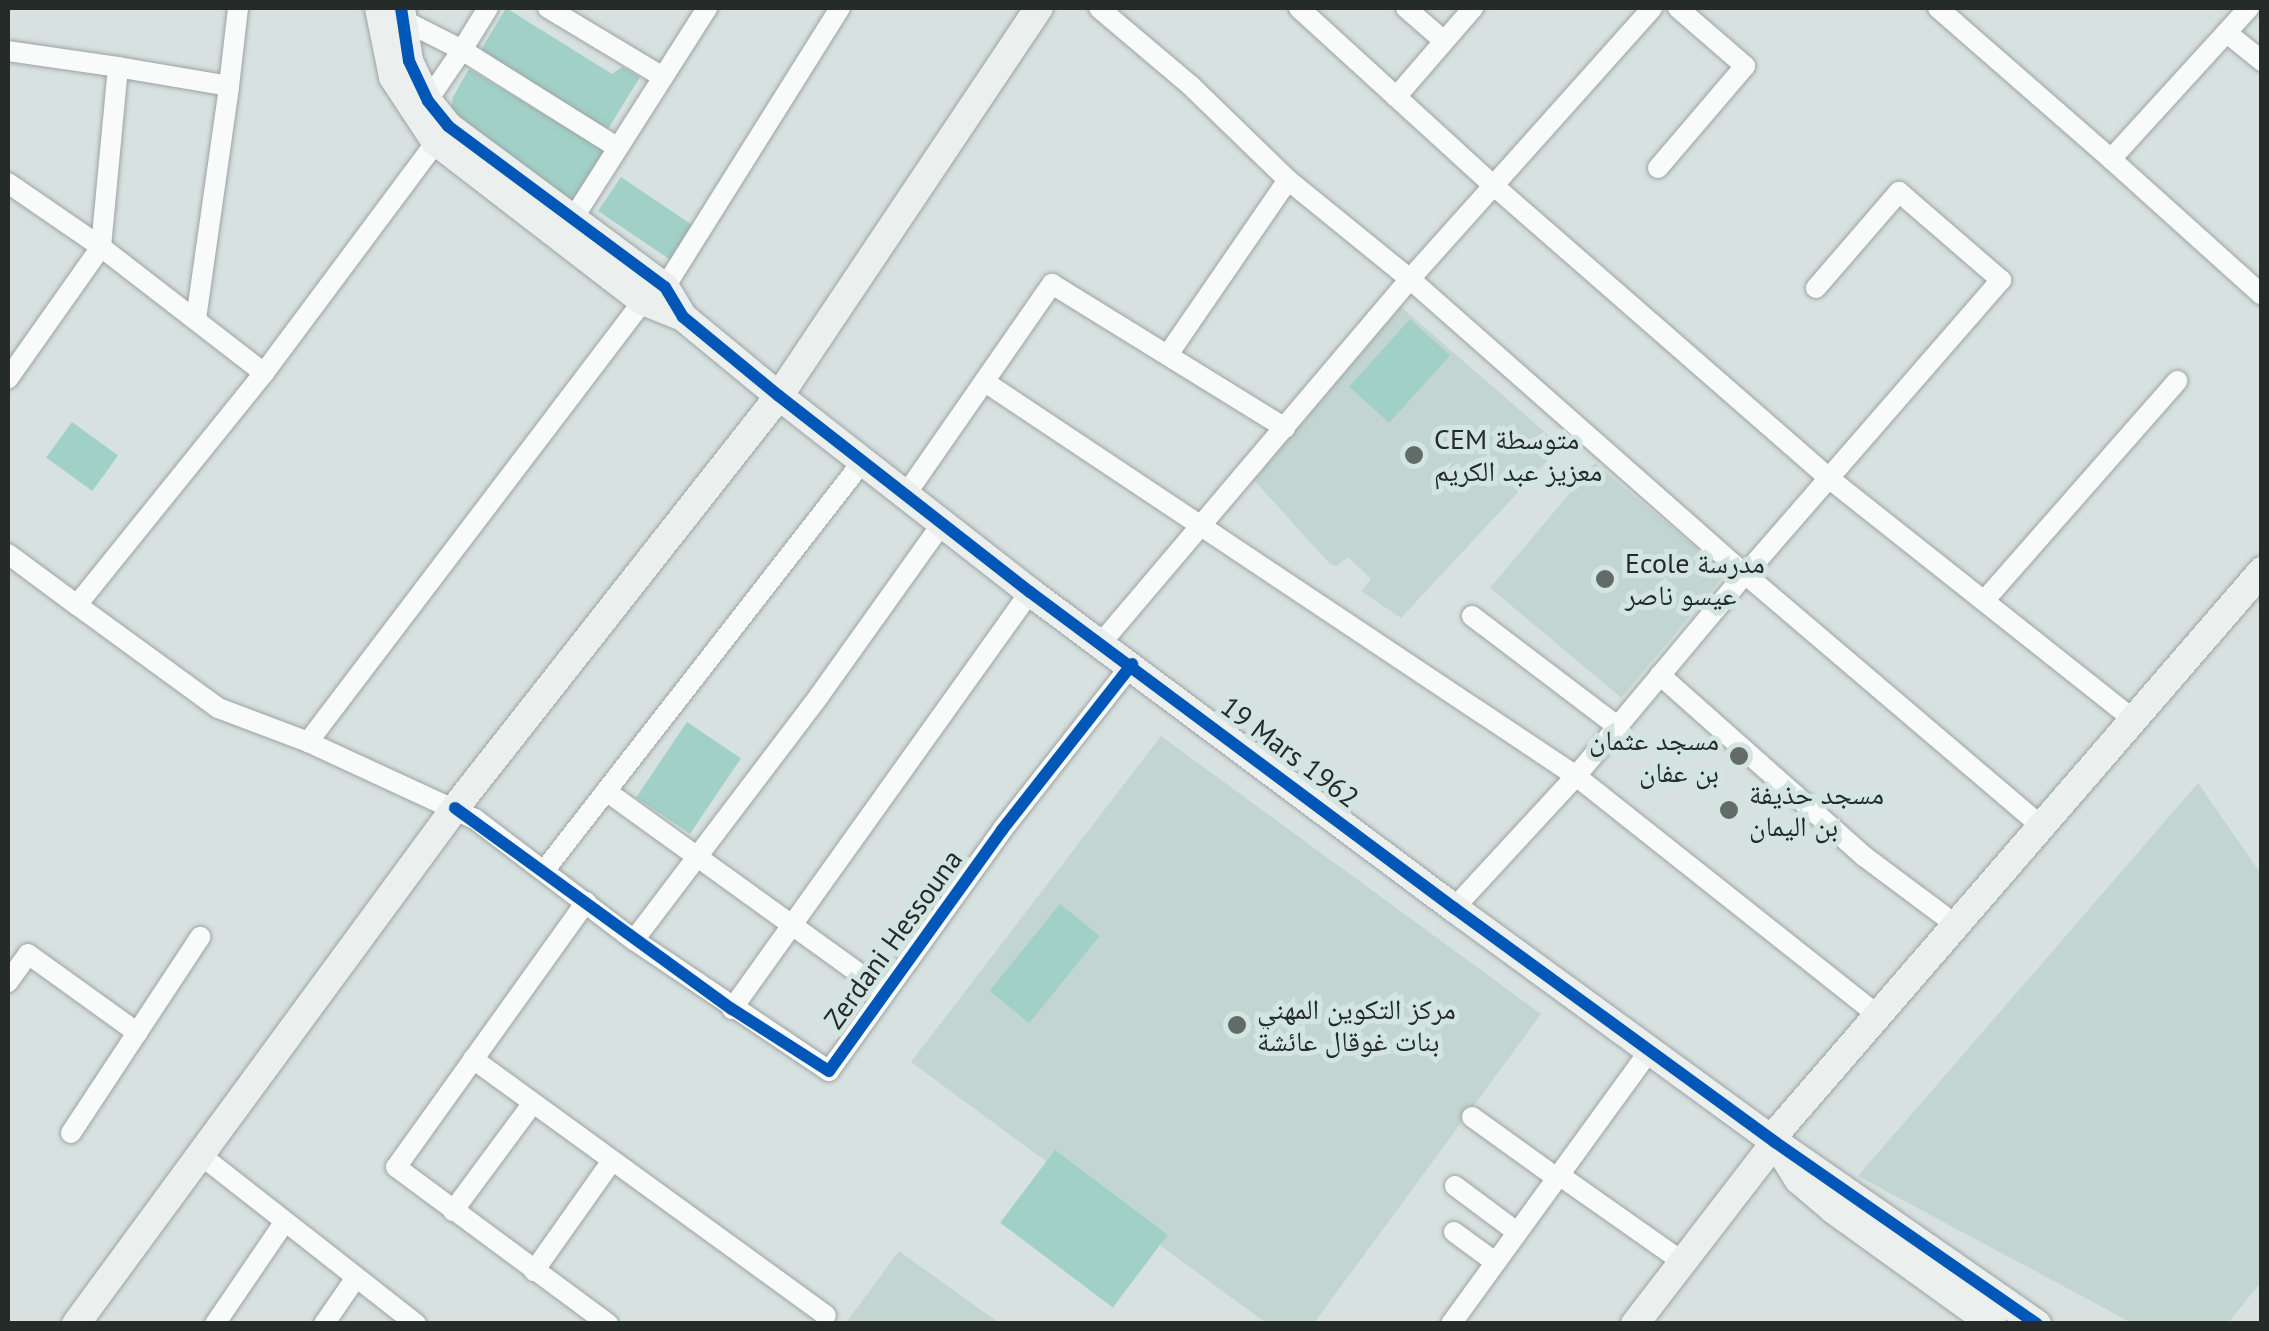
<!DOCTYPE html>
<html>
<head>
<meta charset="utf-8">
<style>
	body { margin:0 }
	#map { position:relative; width:2269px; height:1331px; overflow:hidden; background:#d7e1df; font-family:"PT Sans","Noto Naskh Arabic",sans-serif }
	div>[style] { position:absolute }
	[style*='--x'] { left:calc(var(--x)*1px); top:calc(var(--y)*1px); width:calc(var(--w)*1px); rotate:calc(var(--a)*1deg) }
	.built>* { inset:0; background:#c3d5d1; transform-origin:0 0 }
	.green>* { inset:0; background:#a1d0c7; transform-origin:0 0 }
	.roads { filter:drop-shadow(0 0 2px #9da4a3) drop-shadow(0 0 2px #9da4a3) }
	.street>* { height:20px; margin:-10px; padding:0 10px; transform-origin:10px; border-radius:10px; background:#f9fafa }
	.secondary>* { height:28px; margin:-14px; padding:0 14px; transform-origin:14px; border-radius:14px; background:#ebf0ef }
	.cycleway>* { height:12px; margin:-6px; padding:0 6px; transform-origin:6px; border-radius:6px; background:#0057b8 }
	.dots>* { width:28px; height:28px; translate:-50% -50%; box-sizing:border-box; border:5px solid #d3e5e1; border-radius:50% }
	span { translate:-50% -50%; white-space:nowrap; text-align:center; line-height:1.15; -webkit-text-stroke:10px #d3e5e1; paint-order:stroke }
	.poi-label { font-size:28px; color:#242b29 }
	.left { translate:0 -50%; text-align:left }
	.right { translate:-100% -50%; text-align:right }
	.street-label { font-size:28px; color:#242b29 }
	.frame { position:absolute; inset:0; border:10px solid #242b29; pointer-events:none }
</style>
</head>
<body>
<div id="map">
	<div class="built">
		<i style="clip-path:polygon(1401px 307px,1561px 446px,1401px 618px,1361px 591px,1371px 579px,1348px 557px,1336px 566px,1330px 564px,1254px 480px)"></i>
		<i style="left:1595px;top:463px;width:171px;height:163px;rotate:40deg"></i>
		<i style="clip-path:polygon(1161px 736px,1541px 1014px,1314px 1323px,1266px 1323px,911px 1062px)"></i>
		<i style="clip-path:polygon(2198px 783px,2261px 874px,2261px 1282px,2228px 1323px,2132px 1323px,1858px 1176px)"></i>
		<i style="clip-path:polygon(899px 1251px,999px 1323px,846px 1323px)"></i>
	</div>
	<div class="green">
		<i style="clip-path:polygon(506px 8px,612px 74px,622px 67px,640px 77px,608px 129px,478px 55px)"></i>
		<i style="clip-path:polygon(469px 69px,612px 155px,574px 212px,451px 111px,453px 97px)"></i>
		<i style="left:621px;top:177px;width:87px;height:41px;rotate:34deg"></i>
		<i style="left:1410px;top:319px;width:54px;height:91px;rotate:42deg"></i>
		<i style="left:72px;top:422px;width:57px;height:44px;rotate:36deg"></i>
		<i style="left:687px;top:722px;width:65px;height:91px;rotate:34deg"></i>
		<i style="left:1060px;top:904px;width:51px;height:112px;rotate:39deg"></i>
		<i style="left:1055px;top:1150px;width:141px;height:91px;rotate:37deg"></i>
	</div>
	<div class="roads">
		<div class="street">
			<i style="--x:548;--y:8;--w:134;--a:31"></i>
			<i style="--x:1099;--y:8;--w:119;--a:40.2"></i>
			<i style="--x:1190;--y:85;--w:136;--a:44.1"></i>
			<i style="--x:1288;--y:180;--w:157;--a:39.1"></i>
			<i style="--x:1410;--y:279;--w:446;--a:41.4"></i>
			<i style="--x:1745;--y:574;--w:263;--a:129.9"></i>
			<i style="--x:1576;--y:776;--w:180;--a:132.7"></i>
			<i style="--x:1299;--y:8;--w:263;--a:42.4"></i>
			<i style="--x:1493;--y:185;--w:447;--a:41.1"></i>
			<i style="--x:1830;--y:479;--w:385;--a:38.4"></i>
			<i style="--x:1406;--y:8;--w:50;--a:41"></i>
			<i style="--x:1938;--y:8;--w:230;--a:41.1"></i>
			<i style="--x:2111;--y:159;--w:205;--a:-47.6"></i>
			<i style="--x:395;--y:16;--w:75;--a:26.9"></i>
			<i style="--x:462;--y:50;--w:49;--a:-58.2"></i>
			<i style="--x:2227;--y:33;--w:45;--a:38.7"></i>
			<i style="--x:8;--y:51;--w:111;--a:8.3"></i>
			<i style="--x:229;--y:86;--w:79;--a:-83.4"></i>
			<i style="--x:1396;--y:97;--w:118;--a:-49.1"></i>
			<i style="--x:423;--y:107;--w:69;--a:-55.6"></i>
			<i style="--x:462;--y:50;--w:184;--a:32.1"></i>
			<i style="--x:442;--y:134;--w:298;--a:126.7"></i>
			<i style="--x:264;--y:373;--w:298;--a:128.9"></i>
			<i style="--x:77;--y:605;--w:175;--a:36.1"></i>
			<i style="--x:218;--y:708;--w:96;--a:20.7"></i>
			<i style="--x:308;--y:742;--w:184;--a:24.8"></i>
			<i style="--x:475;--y:819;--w:200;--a:37.3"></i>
			<i style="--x:634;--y:940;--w:235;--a:33.9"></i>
			<i style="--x:829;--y:1071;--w:297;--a:-54.3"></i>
			<i style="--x:1002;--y:830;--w:211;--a:-51.9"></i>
			<i style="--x:2111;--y:159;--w:203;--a:42"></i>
			<i style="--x:1658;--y:168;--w:134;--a:-49.5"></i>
			<i style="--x:1745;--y:66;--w:89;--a:-139.1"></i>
			<i style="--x:8;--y:183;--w:113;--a:34.5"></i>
			<i style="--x:101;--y:247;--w:161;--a:125.2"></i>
			<i style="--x:567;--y:228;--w:261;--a:-57.5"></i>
			<i style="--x:665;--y:287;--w:329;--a:-57.9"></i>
			<i style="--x:1816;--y:288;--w:127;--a:-49.2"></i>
			<i style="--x:1899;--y:192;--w:135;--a:40.8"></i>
			<i style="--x:2001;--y:280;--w:390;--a:131"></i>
			<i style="--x:1745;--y:574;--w:389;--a:40.4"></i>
			<i style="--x:196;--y:319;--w:235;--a:-81.9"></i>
			<i style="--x:229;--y:86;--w:113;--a:-170.3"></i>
			<i style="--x:118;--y:67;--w:181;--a:95.4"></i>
			<i style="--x:101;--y:247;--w:206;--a:37.7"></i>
			<i style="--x:1169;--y:353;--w:210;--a:-55.5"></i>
			<i style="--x:985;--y:382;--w:710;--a:33.69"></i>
			<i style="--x:1576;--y:776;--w:382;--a:38.4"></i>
			<i style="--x:906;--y:494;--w:256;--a:-55.2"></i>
			<i style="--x:1052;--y:284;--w:274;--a:31.7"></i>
			<i style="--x:8;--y:554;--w:86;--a:36.5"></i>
			<i style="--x:1984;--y:601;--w:293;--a:-48.7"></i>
			<i style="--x:1472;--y:616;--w:182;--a:37.2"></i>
			<i style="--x:1102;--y:642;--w:476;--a:-49.7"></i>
			<i style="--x:1410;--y:279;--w:363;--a:-48.2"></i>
			<i style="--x:1660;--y:675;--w:274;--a:41.6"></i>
			<i style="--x:1865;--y:857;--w:112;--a:36.7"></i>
			<i style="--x:308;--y:742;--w:554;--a:-52.78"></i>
			<i style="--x:606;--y:791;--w:344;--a:35.8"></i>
			<i style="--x:544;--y:871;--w:519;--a:-52.12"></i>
			<i style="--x:586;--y:902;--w:326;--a:125.6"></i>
			<i style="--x:396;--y:1167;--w:264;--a:36.5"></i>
			<i style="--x:634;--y:940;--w:306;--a:-52.8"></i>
			<i style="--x:819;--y:696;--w:214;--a:-54.5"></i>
			<i style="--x:8;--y:982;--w:34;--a:-54"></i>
			<i style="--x:28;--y:954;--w:135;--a:35.7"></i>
			<i style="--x:732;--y:1009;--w:513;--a:-54.45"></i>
			<i style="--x:473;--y:1059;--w:436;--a:36"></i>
			<i style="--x:1472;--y:1117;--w:105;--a:35.7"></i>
			<i style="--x:71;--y:1133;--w:235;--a:-56.6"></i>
			<i style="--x:198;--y:1153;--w:277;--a:38.1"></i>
			<i style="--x:1559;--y:1175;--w:151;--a:35.1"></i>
			<i style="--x:1455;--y:1186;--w:77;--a:36.6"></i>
			<i style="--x:453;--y:1211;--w:134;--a:-53.5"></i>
			<i style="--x:1454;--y:1232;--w:51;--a:36.2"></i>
			<i style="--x:534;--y:1271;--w:135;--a:-54.7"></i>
			<i style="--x:215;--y:1324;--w:122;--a:-55.7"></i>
			<i style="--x:324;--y:1324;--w:55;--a:-55.4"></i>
			<i style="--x:1451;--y:1324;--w:340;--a:-54"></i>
		</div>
		<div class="secondary">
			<i style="--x:379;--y:8;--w:70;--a:78.5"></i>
			<i style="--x:393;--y:77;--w:77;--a:56.7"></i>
			<i style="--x:435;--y:141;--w:262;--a:37.6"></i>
			<i style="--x:643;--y:301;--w:43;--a:21.8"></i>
			<i style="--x:401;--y:8;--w:54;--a:81.4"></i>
			<i style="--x:409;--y:61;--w:44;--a:64.6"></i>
			<i style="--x:428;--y:101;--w:32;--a:51"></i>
			<i style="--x:448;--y:126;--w:270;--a:36.6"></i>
			<i style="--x:665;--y:287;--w:35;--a:59"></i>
			<i style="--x:683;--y:317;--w:124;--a:39.5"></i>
			<i style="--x:779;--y:396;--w:318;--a:38"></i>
			<i style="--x:1030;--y:592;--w:529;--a:36.7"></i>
			<i style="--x:1454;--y:908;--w:397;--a:36.1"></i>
			<i style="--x:1775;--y:1142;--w:319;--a:34.8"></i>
			<i style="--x:1771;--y:1139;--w:751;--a:-49.16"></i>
			<i style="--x:1778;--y:1147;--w:39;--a:58"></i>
			<i style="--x:1799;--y:1180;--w:46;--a:40.6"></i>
			<i style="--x:1834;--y:1210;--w:195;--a:35.8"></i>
			<i style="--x:76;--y:1324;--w:640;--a:-53.7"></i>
			<i style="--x:455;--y:808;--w:524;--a:-51.82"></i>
			<i style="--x:779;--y:396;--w:467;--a:-56.2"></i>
			<i style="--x:1635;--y:1324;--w:230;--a:-52.4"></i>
		</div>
	</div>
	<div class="cycleway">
		<i style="--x:401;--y:8;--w:54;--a:81.4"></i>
		<i style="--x:409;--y:61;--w:44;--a:64.6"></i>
		<i style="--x:428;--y:101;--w:32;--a:51"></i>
		<i style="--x:448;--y:126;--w:270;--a:36.6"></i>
		<i style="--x:665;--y:287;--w:35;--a:59"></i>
		<i style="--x:683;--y:317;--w:124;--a:39.5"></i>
		<i style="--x:779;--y:396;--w:318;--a:38"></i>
		<i style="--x:1030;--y:592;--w:529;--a:36.7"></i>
		<i style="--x:1454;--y:908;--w:397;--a:36.1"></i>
		<i style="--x:1775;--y:1142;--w:319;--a:34.8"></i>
		<i style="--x:455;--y:808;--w:342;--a:36"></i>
		<i style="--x:732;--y:1009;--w:115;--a:32.6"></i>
		<i style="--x:829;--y:1071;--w:297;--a:-54.3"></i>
		<i style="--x:1002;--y:830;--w:211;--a:-51.9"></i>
	</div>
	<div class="dots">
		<i style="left:1414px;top:455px;background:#636b69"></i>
		<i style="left:1605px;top:579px;background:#636b69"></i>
		<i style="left:1739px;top:756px;background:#636b69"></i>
		<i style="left:1729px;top:810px;background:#636b69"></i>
		<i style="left:1237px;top:1025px;background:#636b69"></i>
	</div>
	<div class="poi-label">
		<span class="left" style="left:1434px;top:455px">CEM متوسطة<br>معزيز عبد الكريم</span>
		<span class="left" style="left:1625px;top:579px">Ecole مدرسة<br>عيسو ناصر</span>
		<span class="right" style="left:1719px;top:756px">مسجد عثمان<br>بن عفان</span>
		<span class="left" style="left:1749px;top:810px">مسجد حذيفة<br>بن اليمان</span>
		<span class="left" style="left:1257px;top:1025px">مركز التكوين المهني<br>بنات غوقال عائشة</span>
	</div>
	<div class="street-label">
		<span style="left:1290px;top:752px;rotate:37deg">19 Mars 1962</span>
		<span style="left:893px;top:939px;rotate:-54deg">Zerdani Hessouna</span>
	</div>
	<div class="frame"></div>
</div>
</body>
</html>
